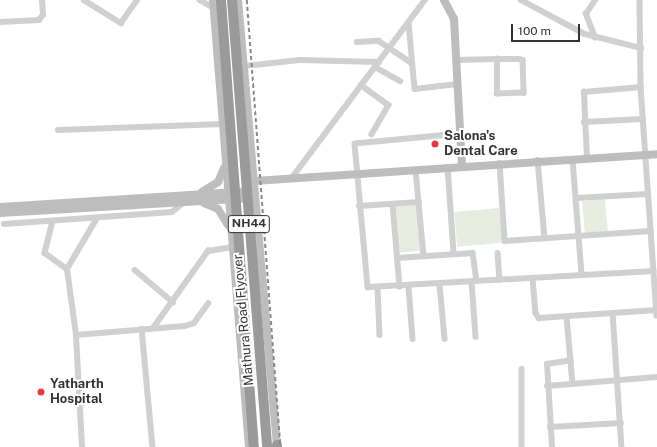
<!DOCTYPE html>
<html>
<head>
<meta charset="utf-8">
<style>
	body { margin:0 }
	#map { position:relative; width:657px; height:447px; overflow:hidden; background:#fff; font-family:"Public Sans",sans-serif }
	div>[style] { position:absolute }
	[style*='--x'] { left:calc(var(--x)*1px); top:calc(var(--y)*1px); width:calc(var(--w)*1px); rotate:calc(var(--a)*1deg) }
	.green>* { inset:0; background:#e6ecdf; transform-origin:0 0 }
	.street>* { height:5.5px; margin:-2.75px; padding:0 2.75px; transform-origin:2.75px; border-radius:2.75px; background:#d0d0d0 }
	.secondary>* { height:8px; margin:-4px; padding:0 4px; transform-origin:4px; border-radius:4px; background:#bdbdbd }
	.highway>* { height:10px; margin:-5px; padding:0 5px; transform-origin:5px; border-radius:5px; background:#9a9a9a }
	.rail>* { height:1.5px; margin-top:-0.75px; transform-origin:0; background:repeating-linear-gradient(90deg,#888 0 4px,transparent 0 7px) }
	.highway-bridge>* { height:10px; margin:-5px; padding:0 5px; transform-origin:5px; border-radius:5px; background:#9a9a9a }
	.dots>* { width:11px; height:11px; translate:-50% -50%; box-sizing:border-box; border:2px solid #fff; border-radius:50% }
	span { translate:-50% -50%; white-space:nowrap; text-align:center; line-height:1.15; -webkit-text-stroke:4px #fff; paint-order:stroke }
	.shield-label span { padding:1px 3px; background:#fff; border:1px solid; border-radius:3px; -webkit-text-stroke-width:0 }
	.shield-label { font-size:12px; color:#333; font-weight:700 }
	.poi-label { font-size:13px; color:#333; font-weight:700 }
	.left { translate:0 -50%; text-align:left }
	.street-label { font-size:13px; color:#333 }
	.scale { position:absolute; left:511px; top:24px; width:69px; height:18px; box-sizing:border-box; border:2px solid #333; border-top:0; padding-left:5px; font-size:12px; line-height:14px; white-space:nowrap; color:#333; -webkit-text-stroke:3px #fff; paint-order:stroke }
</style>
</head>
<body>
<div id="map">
	<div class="green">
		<i style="left:605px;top:199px;width:32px;height:23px;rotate:85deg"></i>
		<i style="left:417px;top:205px;width:46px;height:21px;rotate:86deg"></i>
		<i style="left:499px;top:208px;width:35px;height:45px;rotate:85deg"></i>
	</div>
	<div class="street">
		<i style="--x:84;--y:0;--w:44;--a:31.9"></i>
		<i style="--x:121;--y:23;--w:28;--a:-55"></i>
		<i style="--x:200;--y:0;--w:16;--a:30"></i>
		<i style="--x:521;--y:0;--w:72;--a:28"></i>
		<i style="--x:585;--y:34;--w:58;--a:14"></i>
		<i style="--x:640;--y:0;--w:87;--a:89.3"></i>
		<i style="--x:641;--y:87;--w:229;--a:86"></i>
		<i style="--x:0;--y:22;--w:39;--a:-3"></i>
		<i style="--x:39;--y:20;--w:6;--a:-51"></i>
		<i style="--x:43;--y:15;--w:15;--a:-94"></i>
		<i style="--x:409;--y:23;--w:66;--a:84.8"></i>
		<i style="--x:415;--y:89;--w:42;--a:-6.8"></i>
		<i style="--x:595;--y:38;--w:26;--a:-111"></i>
		<i style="--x:586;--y:14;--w:17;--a:-57"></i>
		<i style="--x:357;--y:42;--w:22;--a:-3"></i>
		<i style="--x:379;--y:41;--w:40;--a:34"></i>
		<i style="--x:456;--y:60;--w:41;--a:-1.4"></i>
		<i style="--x:497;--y:59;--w:22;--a:0"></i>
		<i style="--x:519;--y:59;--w:4;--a:14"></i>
		<i style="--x:523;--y:60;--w:33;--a:88"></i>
		<i style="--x:524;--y:93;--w:27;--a:178"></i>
		<i style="--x:497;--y:94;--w:35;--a:-90"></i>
		<i style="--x:244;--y:66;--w:56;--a:-6.1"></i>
		<i style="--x:300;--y:60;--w:79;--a:1.5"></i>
		<i style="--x:375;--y:67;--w:29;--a:29"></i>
		<i style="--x:361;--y:85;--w:34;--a:36"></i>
		<i style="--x:389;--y:105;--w:34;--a:120"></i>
		<i style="--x:584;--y:122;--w:59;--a:-2.9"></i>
		<i style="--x:58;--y:130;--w:165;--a:-2.1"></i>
		<i style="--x:460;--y:134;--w:105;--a:174.6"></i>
		<i style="--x:355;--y:144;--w:144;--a:84.8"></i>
		<i style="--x:368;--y:287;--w:286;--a:-3.2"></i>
		<i style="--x:587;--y:159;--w:67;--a:-92.6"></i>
		<i style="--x:584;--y:92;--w:57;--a:-5"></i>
		<i style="--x:538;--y:160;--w:78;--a:84.9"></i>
		<i style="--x:573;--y:160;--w:115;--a:85.5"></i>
		<i style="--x:500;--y:163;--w:78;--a:86.3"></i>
		<i style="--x:505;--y:241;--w:146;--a:-3.9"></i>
		<i style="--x:448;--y:167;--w:86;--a:86"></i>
		<i style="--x:416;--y:170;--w:86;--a:84.7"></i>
		<i style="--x:291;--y:179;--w:224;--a:-53.2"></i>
		<i style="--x:576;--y:198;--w:72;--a:-3.2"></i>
		<i style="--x:393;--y:204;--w:83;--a:85.2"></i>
		<i style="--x:359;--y:206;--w:60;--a:-3.8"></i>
		<i style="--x:53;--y:221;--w:33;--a:104"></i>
		<i style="--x:45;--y:253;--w:27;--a:36"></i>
		<i style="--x:4;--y:224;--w:168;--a:-4.1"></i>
		<i style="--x:172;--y:212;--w:14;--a:-39"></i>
		<i style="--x:498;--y:253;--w:27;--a:86"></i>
		<i style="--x:397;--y:258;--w:76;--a:-3.8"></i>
		<i style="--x:473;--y:253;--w:28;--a:82"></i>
		<i style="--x:135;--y:270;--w:50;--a:40.1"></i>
		<i style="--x:533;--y:279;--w:34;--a:85"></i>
		<i style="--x:536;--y:313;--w:6;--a:59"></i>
		<i style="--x:539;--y:318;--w:118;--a:-3.9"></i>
		<i style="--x:472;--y:281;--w:56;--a:85.9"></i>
		<i style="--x:440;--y:285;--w:54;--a:84.7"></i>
		<i style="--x:409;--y:287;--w:52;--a:85.6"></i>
		<i style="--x:378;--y:288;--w:47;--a:87.6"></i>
		<i style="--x:613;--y:313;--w:134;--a:86.2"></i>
		<i style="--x:567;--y:317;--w:67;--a:84.9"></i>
		<i style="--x:153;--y:328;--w:95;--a:-54.5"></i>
		<i style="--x:208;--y:251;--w:24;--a:-9"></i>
		<i style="--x:142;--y:329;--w:119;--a:84.7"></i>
		<i style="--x:76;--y:335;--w:109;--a:-4.7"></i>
		<i style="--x:185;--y:326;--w:9;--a:-18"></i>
		<i style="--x:194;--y:323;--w:24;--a:-54"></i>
		<i style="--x:522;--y:369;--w:78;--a:90"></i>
		<i style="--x:547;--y:386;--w:110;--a:-4.7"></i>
		<i style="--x:550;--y:427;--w:71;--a:-3.2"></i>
		<i style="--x:82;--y:447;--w:112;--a:-93.1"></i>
		<i style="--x:76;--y:335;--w:67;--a:-97.8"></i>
		<i style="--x:67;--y:269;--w:59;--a:-59.5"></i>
		<i style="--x:552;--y:447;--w:83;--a:-93.4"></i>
		<i style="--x:547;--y:364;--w:24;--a:-9"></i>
	</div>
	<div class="secondary">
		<i style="--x:213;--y:0;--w:448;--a:85.4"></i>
		<i style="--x:238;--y:0;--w:449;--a:85"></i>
		<i style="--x:444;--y:0;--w:21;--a:62"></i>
		<i style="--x:454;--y:19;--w:147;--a:86.9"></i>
		<i style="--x:253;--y:181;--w:405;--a:-3.8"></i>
		<i style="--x:202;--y:192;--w:19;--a:-32"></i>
		<i style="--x:218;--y:182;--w:15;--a:-67"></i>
		<i style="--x:204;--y:203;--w:15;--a:23"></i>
		<i style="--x:218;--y:209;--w:19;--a:58"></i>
		<i style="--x:0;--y:207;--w:254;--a:-3.6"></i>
		<i style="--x:0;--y:213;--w:253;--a:-3.4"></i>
	</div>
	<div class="highway">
		<i style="--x:277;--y:447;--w:2;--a:-90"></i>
	</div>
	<div class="rail">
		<i style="--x:247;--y:0;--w:448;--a:85.7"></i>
	</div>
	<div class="highway-bridge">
		<i style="--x:221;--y:0;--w:448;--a:85.8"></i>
		<i style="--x:232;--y:0;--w:448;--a:85.5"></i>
	</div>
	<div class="dots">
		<i style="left:435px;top:144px;background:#e63946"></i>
		<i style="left:41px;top:392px;background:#e63946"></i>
	</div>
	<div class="shield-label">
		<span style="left:249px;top:224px">NH44</span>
	</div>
	<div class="poi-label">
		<span class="left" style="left:444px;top:144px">Salona's<br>Dental Care</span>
		<span class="left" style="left:50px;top:392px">Yatharth<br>Hospital</span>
	</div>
	<div class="street-label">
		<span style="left:244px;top:320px;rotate:-95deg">Mathura Road Flyover</span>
	</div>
	<div class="scale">100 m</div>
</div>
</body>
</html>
